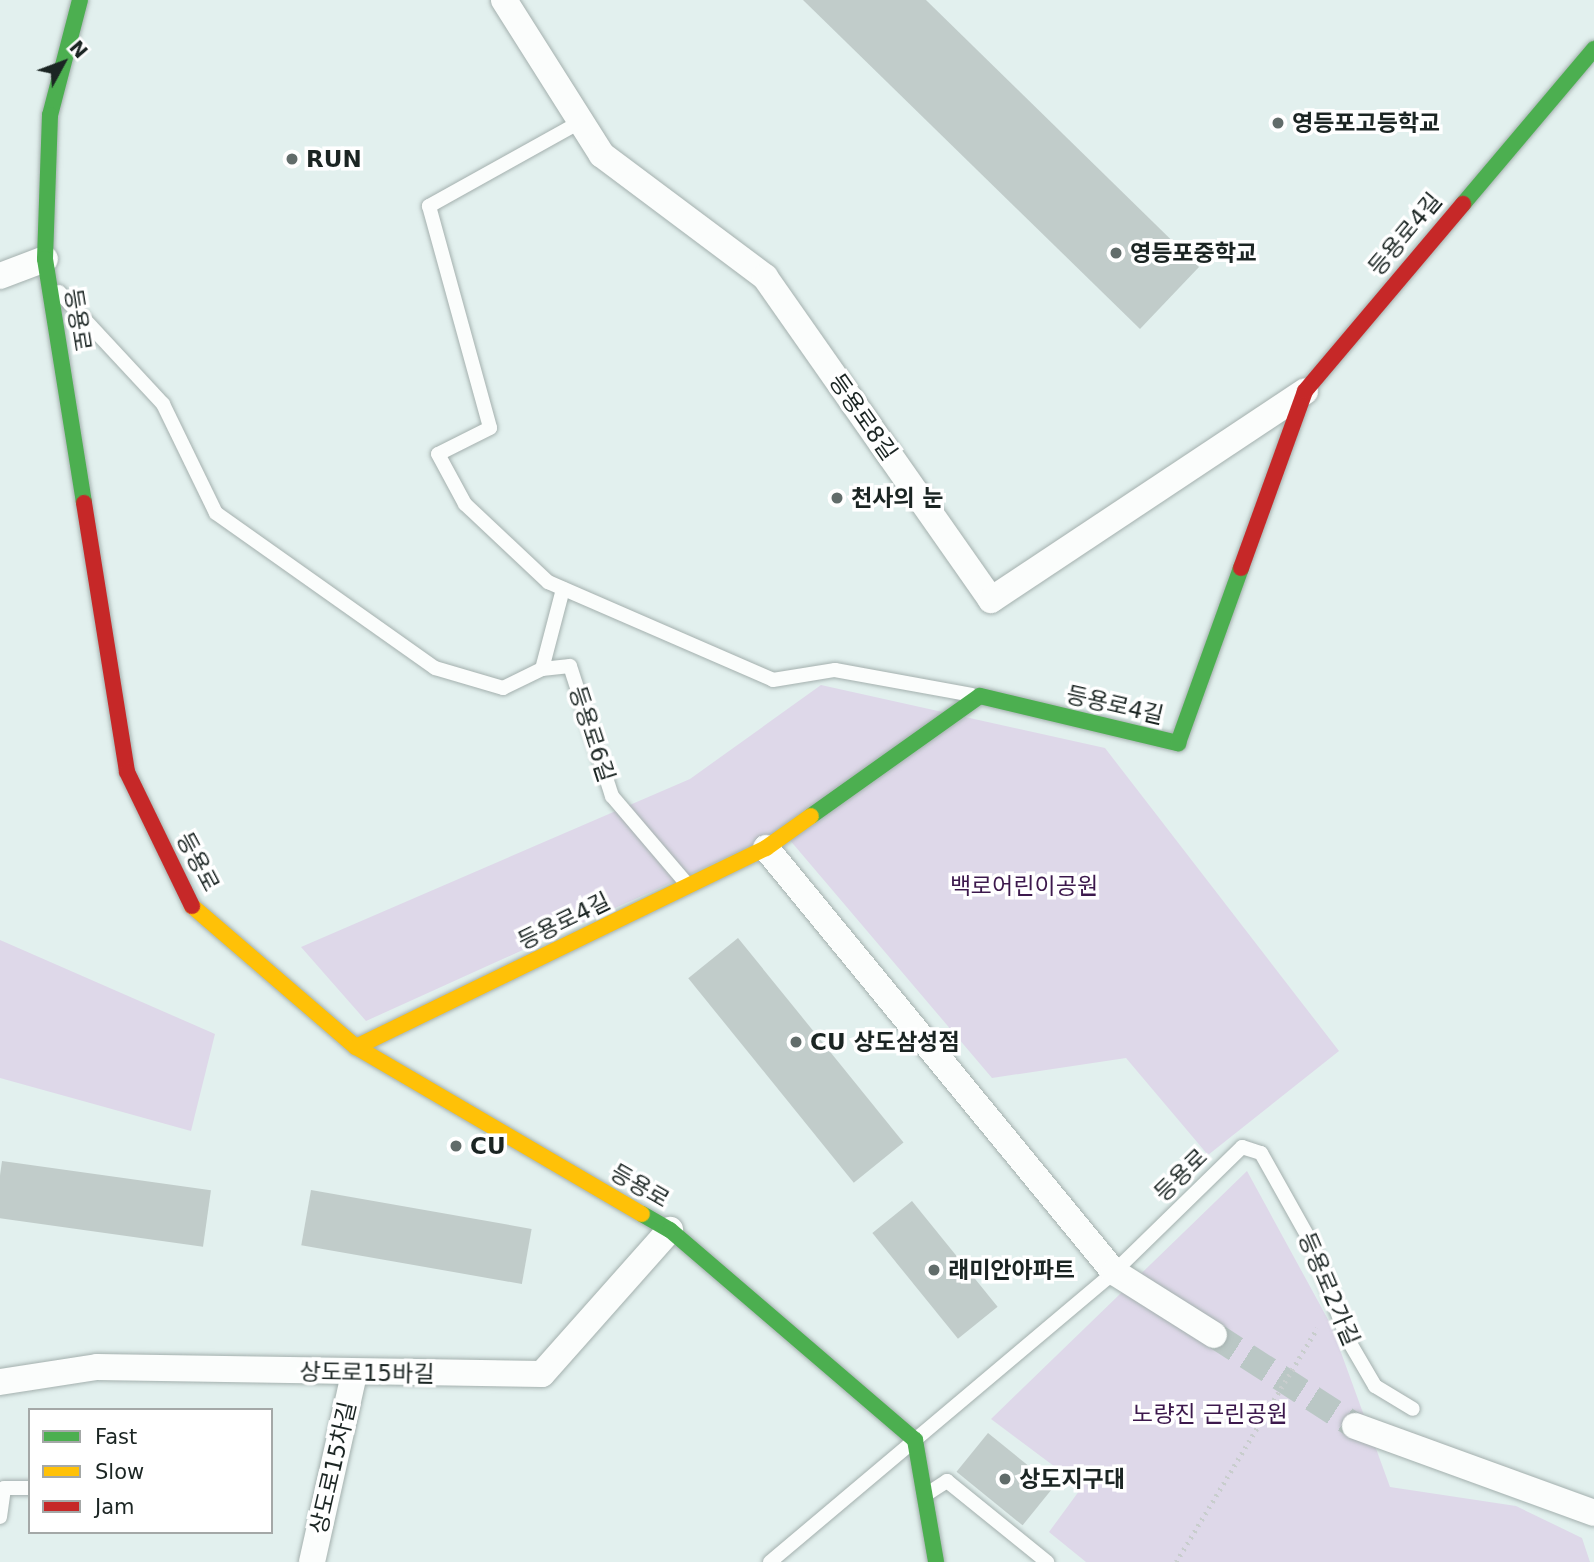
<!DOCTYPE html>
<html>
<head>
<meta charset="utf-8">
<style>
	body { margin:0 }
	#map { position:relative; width:1594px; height:1562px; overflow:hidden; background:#e2f0ee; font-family:"DejaVu Sans","Noto Sans KR",sans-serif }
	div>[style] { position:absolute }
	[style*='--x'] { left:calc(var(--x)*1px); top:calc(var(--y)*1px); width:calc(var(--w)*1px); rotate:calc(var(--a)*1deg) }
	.green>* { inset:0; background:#ded8e9 }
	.building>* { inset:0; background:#c1ccca; transform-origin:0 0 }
	.street-tunnel>* { height:26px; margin-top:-13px; transform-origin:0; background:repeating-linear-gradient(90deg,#bac7c5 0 26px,transparent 0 39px) }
	.path>* { height:4.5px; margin-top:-2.25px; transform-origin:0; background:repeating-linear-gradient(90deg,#c8cdcd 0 2px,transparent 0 7px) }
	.roads { filter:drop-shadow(0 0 2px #a4b0ae) drop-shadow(0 0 2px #a4b0ae) }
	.lane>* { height:14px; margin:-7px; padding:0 7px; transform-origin:7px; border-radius:7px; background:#fbfdfc }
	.street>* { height:26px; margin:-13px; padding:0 13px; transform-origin:13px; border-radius:13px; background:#fbfdfc }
	.fast>* { height:16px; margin:-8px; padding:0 8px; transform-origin:8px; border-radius:8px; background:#4caf50 }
	.slow>* { height:16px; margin:-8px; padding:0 8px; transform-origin:8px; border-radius:8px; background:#ffc107 }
	.jam>* { height:16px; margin:-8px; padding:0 8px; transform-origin:8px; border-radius:8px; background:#c62828 }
	.dots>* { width:19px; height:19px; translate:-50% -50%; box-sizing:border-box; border:4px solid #fff; border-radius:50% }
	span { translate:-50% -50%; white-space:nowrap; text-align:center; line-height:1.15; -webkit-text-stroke:7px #fff; paint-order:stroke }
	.poi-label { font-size:23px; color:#1b2523; font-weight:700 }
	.left { translate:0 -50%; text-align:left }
	.street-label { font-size:23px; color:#1b2523 }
	.park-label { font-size:23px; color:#3c184c }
	.legend { position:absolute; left:28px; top:1408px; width:245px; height:126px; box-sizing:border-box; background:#fff; border:2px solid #a4a8a7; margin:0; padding:9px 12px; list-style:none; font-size:21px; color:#1b2523 }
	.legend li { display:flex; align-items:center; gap:14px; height:35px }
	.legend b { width:35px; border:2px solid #a4a8a7 }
	.north { position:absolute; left:28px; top:28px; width:70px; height:70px; -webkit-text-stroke:5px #fff; paint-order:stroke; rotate:49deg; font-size:19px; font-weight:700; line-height:28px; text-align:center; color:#1b2523 }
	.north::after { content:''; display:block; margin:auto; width:24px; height:32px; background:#1b2523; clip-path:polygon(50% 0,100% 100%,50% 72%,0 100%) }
</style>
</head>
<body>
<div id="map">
	<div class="green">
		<i style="clip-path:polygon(821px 685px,1105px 748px,1339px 1051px,1208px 1155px,1126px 1058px,992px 1078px,783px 832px,366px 1021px,301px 947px,690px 779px)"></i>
		<i style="clip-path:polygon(0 940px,215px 1034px,191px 1131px,0 1078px)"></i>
		<i style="clip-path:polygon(1247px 1171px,1331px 1325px,1390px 1487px,1516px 1506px,1582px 1538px,1590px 1562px,1086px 1562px,1049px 1532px,1082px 1487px,991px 1419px)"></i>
	</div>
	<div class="building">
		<i style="clip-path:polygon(803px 0,926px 0,1199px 267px,1140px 329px)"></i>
		<i style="left:738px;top:938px;width:263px;height:64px;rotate:51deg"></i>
		<i style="left:2px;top:1161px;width:211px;height:57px;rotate:8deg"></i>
		<i style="left:311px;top:1190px;width:224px;height:56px;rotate:10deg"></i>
		<i style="left:912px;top:1201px;width:136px;height:51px;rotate:51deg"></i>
		<i style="left:988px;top:1433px;width:85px;height:50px;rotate:39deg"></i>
	</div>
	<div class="street-tunnel">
		<i style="--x:1214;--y:1335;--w:168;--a:32.8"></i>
	</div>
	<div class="path">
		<i style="--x:1176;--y:1562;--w:273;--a:-58.9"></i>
	</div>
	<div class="roads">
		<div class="lane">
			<i style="--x:580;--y:122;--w:173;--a:150.9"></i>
			<i style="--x:429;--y:206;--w:230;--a:74.6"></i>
			<i style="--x:490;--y:428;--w:58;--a:153.4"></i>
			<i style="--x:438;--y:454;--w:57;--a:61.6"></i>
			<i style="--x:465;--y:504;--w:114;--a:43.2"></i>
			<i style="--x:548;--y:582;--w:245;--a:23.5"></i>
			<i style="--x:773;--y:680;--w:63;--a:-9.2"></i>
			<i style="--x:835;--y:670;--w:139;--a:10.3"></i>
			<i style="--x:59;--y:292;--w:153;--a:47.1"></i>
			<i style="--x:163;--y:404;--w:121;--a:64.1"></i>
			<i style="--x:216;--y:513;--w:268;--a:35.3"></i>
			<i style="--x:435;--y:668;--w:71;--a:16.4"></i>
			<i style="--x:503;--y:688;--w:43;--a:-26"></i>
			<i style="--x:542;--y:669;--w:83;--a:-75.3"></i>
			<i style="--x:542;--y:669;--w:28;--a:-6"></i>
			<i style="--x:570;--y:666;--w:137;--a:72.1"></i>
			<i style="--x:612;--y:796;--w:114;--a:49.6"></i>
			<i style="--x:927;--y:1494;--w:24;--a:-33"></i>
			<i style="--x:947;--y:1481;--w:129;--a:39"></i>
			<i style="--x:0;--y:1517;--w:29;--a:-82"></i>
			<i style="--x:4;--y:1488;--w:26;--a:0"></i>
			<i style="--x:770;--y:1562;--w:450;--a:-40.1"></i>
			<i style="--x:1114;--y:1272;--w:179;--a:-44.3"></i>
			<i style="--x:1242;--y:1147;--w:20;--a:18"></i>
			<i style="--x:1261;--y:1153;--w:102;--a:60.7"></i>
			<i style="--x:1311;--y:1242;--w:103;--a:69.4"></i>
			<i style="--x:1347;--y:1338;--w:56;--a:59.7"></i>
			<i style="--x:1375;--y:1386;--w:44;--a:31.2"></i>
		</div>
		<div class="street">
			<i style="--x:504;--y:0;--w:183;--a:57.7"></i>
			<i style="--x:602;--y:155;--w:204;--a:36.8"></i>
			<i style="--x:765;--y:277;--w:394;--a:55"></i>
			<i style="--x:991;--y:600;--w:377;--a:-33.6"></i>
			<i style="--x:0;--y:276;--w:48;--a:-20.7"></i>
			<i style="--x:766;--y:848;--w:549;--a:50.62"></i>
			<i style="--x:1114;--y:1272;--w:118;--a:32.2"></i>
			<i style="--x:0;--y:1382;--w:98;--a:-8.8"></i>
			<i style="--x:97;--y:1367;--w:445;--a:0.9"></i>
			<i style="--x:542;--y:1374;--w:193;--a:-48.4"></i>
			<i style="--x:1355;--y:1426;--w:254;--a:20"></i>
			<i style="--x:312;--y:1562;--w:193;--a:-77.4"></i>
		</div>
		<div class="fast">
			<i style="--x:80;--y:0;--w:119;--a:104.6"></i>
			<i style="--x:50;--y:115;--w:144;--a:92"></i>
			<i style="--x:45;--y:259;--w:247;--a:80.9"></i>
			<i style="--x:1463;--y:204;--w:203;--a:-49.8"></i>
			<i style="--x:811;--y:816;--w:207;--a:-35.4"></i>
			<i style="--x:980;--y:696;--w:204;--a:13.4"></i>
			<i style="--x:1178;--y:743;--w:186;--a:-70.2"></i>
			<i style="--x:642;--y:1214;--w:32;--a:30"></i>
			<i style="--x:670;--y:1230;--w:323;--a:40.6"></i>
			<i style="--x:915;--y:1440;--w:124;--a:80.2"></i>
		</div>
		<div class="slow">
			<i style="--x:192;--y:906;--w:216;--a:40.7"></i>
			<i style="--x:356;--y:1047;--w:331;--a:30.3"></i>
			<i style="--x:356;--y:1047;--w:456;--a:-25.9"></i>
			<i style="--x:766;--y:848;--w:55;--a:-35.4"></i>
		</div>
		<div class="jam">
			<i style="--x:84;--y:503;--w:272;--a:80.9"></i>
			<i style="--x:127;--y:772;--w:149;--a:64.1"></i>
			<i style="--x:1241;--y:568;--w:188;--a:-70.1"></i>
			<i style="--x:1305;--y:391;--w:245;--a:-49.8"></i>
		</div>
	</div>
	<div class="dots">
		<i style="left:1278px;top:123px;background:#616c6a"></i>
		<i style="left:292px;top:159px;background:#616c6a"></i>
		<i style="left:1116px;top:253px;background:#616c6a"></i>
		<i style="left:837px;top:498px;background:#616c6a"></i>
		<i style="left:796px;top:1042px;background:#616c6a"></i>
		<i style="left:456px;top:1146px;background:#616c6a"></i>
		<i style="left:934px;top:1270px;background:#616c6a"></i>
		<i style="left:1005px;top:1479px;background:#616c6a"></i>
	</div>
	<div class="poi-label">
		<span class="left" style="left:1292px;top:123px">영등포고등학교</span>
		<span class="left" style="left:306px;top:159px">RUN</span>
		<span class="left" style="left:1130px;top:253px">영등포중학교</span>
		<span class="left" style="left:851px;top:498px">천사의 눈</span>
		<span class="left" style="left:810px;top:1042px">CU 상도삼성점</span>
		<span class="left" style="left:470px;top:1146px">CU</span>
		<span class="left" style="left:948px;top:1270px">래미안아파트</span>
		<span class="left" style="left:1019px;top:1479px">상도지구대</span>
	</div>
	<div class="street-label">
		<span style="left:1405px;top:234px;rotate:-50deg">등용로4길</span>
		<span style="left:78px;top:320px;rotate:81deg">등용로</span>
		<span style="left:863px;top:417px;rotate:55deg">등용로8길</span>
		<span style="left:1115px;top:705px;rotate:13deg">등용로4길</span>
		<span style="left:592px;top:734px;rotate:72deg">등용로6길</span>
		<span style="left:198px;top:862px;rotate:62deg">등용로</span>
		<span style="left:564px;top:921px;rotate:-26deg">등용로4길</span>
		<span style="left:1181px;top:1175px;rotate:-44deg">등용로</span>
		<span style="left:640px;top:1186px;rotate:30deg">등용로</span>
		<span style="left:1329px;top:1289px;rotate:67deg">등용로2가길</span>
		<span style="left:367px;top:1373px;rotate:1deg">상도로15바길</span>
		<span style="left:333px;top:1468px;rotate:-77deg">상도로15차길</span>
	</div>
	<div class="park-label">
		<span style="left:1024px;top:886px">백로어린이공원</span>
		<span style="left:1210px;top:1414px">노량진 근린공원</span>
	</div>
	<ul class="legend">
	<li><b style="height:9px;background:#4caf50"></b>Fast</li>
	<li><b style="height:9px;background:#ffc107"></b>Slow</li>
	<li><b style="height:9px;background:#c62828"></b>Jam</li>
	</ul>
	<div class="north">N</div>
</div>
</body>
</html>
